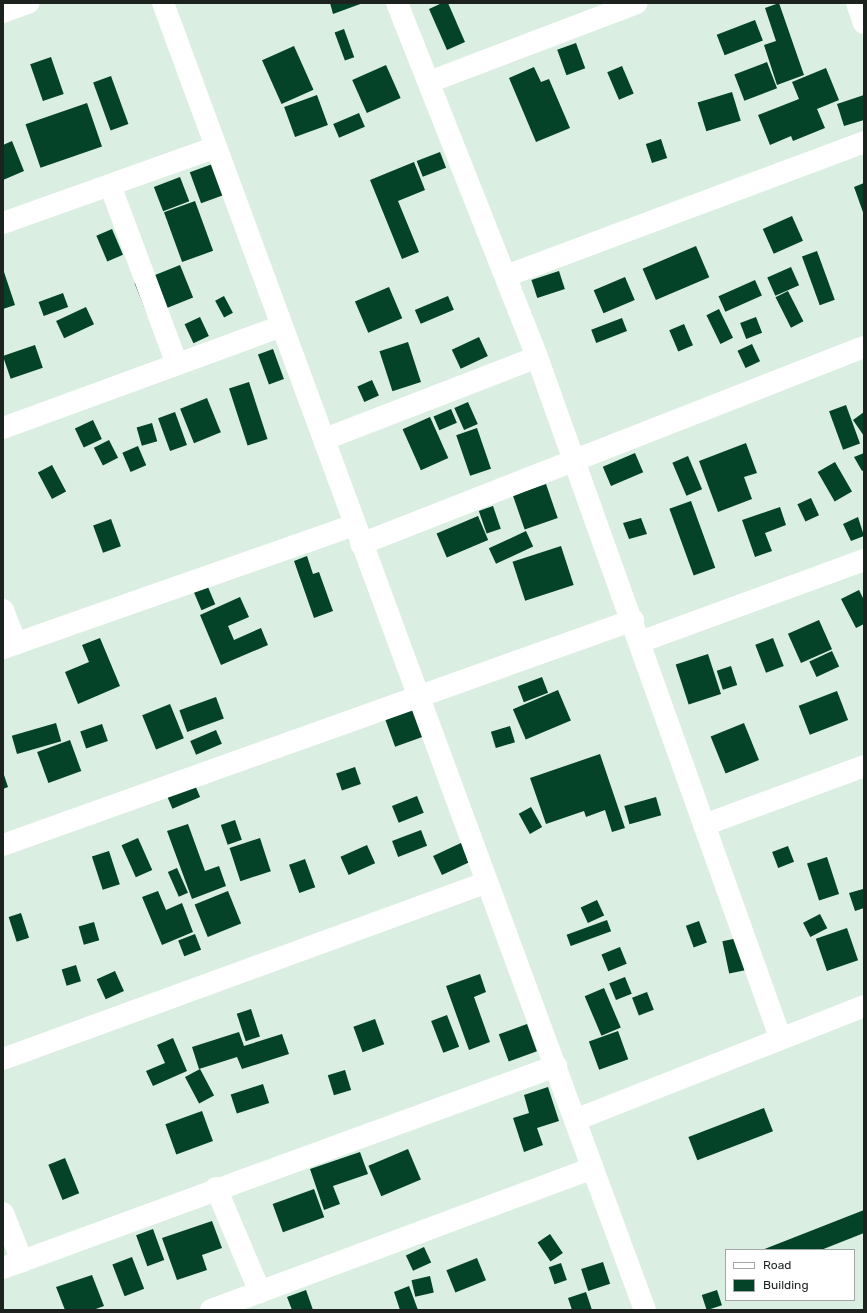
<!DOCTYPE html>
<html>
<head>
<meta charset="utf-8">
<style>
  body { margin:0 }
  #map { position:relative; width:867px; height:1313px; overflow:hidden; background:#daeee1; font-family:Rubik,sans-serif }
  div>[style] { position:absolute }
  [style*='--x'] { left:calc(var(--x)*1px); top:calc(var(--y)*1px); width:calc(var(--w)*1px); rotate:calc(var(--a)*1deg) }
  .building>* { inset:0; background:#044328; transform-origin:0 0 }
  .street>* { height:22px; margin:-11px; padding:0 11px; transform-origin:11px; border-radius:11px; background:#fff }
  span { translate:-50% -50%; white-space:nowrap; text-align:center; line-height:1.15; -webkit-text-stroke:4px #fff; paint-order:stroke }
  .frame { position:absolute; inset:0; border:4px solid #1c231f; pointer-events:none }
  .legend { position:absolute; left:725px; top:1249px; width:130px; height:52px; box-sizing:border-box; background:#fff; border:1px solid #a4a7a5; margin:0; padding:5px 7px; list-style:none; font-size:12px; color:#1c231f }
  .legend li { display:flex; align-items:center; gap:8px; height:20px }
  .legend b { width:20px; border:1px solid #a4a7a5 }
</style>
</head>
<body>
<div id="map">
  <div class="building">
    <i style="clip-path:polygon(330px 3px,363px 3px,333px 14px)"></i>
    <i style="clip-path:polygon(442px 3px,448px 3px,465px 42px,447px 50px,429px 9px)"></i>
    <i style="clip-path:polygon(779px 3px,804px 75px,777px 85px,764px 45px,776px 41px,765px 8px)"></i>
    <i style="left:755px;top:20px;width:22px;height:41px;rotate:69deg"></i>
    <i style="left:344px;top:29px;width:30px;height:10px;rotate:70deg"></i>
    <i style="left:576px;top:43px;width:27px;height:20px;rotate:70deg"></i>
    <i style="left:294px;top:46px;width:48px;height:35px;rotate:66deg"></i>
    <i style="left:51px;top:57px;width:39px;height:22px;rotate:71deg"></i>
    <i style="left:767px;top:62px;width:28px;height:35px;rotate:69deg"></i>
    <i style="left:386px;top:65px;width:36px;height:37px;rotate:66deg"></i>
    <i style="left:622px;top:66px;width:30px;height:16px;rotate:67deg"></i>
    <i style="clip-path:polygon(534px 67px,541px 82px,549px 79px,570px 128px,536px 142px,509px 78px)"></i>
    <i style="clip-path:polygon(826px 68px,839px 100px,817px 109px,825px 128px,793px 141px,791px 136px,770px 145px,758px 115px,799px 99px,792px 82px)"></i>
    <i style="left:111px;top:76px;width:51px;height:19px;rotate:70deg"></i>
    <i style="left:732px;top:92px;width:30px;height:36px;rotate:73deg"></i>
    <i style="left:317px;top:95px;width:32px;height:35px;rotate:70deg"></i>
    <i style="clip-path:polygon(864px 95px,864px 120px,844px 126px,837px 104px)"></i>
    <i style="left:87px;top:103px;width:46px;height:65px;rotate:71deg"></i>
    <i style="left:359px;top:113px;width:15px;height:28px;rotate:67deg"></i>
    <i style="left:661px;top:139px;width:20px;height:16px;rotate:72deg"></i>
    <i style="clip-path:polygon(12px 141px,24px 171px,3px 180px,3px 145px)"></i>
    <i style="left:440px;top:152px;width:17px;height:25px;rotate:69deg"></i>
    <i style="left:218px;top:162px;width:33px;height:30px;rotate:70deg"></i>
    <i style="clip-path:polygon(414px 162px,425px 190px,398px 201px,419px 252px,402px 259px,370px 180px)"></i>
    <i style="left:180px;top:177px;width:26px;height:28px;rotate:69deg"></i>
    <i style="clip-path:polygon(864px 183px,864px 215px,854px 187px)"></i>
    <i style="left:195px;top:201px;width:53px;height:33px;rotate:70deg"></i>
    <i style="left:792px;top:216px;width:27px;height:32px;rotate:66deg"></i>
    <i style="left:112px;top:229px;width:28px;height:17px;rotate:67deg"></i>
    <i style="left:696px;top:246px;width:34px;height:58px;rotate:67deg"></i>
    <i style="left:817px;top:251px;width:52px;height:16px;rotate:70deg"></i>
    <i style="left:180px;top:265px;width:35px;height:49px;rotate:68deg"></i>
    <i style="left:791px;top:267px;width:20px;height:26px;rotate:66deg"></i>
    <i style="clip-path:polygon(3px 269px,15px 305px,3px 309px)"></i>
    <i style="left:559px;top:271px;width:19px;height:29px;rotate:72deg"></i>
    <i style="left:625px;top:277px;width:25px;height:34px;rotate:67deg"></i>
    <i style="left:755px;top:280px;width:17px;height:40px;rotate:66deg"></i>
    <i style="left:389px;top:287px;width:34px;height:37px;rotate:67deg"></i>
    <i style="left:788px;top:291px;width:34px;height:14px;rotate:63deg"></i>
    <i style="left:63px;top:293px;width:15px;height:26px;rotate:70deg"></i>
    <i style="left:224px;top:296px;width:19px;height:10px;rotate:62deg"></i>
    <i style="left:448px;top:296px;width:15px;height:36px;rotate:67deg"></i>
    <i style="left:86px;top:307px;width:19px;height:33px;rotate:65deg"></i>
    <i style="left:719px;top:309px;width:32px;height:14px;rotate:64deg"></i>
    <i style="left:200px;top:317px;width:21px;height:17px;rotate:65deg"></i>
    <i style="left:756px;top:317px;width:17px;height:17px;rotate:69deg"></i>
    <i style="left:622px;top:318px;width:14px;height:33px;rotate:69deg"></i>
    <i style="left:684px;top:324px;width:23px;height:16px;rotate:67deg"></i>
    <i style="left:479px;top:337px;width:21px;height:30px;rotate:65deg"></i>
    <i style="left:408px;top:342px;width:42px;height:30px;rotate:72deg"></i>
    <i style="left:752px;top:344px;width:19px;height:16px;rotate:65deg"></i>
    <i style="left:35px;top:345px;width:24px;height:34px;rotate:71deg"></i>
    <i style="left:273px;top:349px;width:32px;height:16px;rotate:70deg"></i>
    <i style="left:372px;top:380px;width:17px;height:16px;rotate:66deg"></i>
    <i style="left:249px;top:382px;width:60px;height:21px;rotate:72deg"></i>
    <i style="left:207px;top:398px;width:37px;height:29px;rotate:68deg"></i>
    <i style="left:468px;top:402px;width:24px;height:15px;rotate:66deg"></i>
    <i style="left:846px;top:405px;width:41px;height:18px;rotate:70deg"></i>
    <i style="left:451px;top:409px;width:15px;height:19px;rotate:67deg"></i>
    <i style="left:175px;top:412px;width:35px;height:18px;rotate:70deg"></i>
    <i style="clip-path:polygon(864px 412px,864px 436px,853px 420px)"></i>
    <i style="left:430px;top:417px;width:45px;height:30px;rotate:66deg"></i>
    <i style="left:93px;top:420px;width:21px;height:20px;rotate:65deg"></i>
    <i style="left:152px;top:423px;width:19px;height:16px;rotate:74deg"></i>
    <i style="left:477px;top:428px;width:43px;height:22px;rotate:71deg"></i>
    <i style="left:109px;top:440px;width:20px;height:17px;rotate:63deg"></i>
    <i style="clip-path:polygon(746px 443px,757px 473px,744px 477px,752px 499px,718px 512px,699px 461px)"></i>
    <i style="left:138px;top:446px;width:21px;height:17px;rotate:67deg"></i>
    <i style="left:635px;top:453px;width:21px;height:35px;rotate:67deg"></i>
    <i style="clip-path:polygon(864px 453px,864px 470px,862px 471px,854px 457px)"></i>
    <i style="left:688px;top:456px;width:36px;height:17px;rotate:67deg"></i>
    <i style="left:835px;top:462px;width:34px;height:20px;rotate:60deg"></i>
    <i style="left:52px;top:465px;width:30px;height:16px;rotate:62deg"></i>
    <i style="left:546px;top:484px;width:36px;height:35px;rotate:71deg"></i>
    <i style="left:811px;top:498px;width:19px;height:15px;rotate:65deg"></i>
    <i style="left:691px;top:501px;width:71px;height:23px;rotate:70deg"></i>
    <i style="left:493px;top:506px;width:24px;height:15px;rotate:71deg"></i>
    <i style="clip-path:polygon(780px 507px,786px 525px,765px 533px,772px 551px,755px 557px,742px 520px)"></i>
    <i style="left:478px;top:516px;width:26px;height:45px;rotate:67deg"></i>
    <i style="clip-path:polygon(858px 517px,864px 536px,851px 541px,843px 524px)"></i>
    <i style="clip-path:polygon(641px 518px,647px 534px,629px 539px,623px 523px)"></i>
    <i style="left:111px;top:519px;width:29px;height:19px;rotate:70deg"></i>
    <i style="left:526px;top:531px;width:17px;height:41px;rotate:65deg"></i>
    <i style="left:561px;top:546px;width:41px;height:51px;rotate:72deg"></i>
    <i style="clip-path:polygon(307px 556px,313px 574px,319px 572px,333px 611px,314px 618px,294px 561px)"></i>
    <i style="left:202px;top:573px;width:34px;height:15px;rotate:67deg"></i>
    <i style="clip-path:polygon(859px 590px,864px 600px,864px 624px,856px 628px,841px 599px)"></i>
    <i style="clip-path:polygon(240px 597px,249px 617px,228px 626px,234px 640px,261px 628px,268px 645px,221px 665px,200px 615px)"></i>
    <i style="left:819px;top:620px;width:32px;height:34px;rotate:66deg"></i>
    <i style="clip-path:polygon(100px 638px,120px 686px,78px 704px,65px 672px,89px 662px,82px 645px)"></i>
    <i style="left:773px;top:638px;width:30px;height:19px;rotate:69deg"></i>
    <i style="left:832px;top:651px;width:17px;height:25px;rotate:65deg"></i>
    <i style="left:708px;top:654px;width:42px;height:34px;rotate:72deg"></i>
    <i style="left:731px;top:666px;width:20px;height:15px;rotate:72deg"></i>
    <i style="left:542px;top:677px;width:17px;height:26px;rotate:69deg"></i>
    <i style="left:558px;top:690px;width:33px;height:49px;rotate:67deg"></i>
    <i style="left:837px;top:691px;width:31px;height:41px;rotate:69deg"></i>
    <i style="left:216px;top:697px;width:23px;height:39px;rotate:70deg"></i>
    <i style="left:170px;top:704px;width:37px;height:30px;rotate:68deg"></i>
    <i style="left:414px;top:708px;width:30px;height:31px;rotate:70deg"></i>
    <i style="left:56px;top:723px;width:19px;height:46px;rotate:74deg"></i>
    <i style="left:744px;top:723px;width:40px;height:36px;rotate:68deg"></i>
    <i style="left:102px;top:724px;width:18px;height:23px;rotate:71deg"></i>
    <i style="left:510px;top:726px;width:17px;height:20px;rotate:73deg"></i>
    <i style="left:216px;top:730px;width:15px;height:28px;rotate:67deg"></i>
    <i style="left:70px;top:740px;width:33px;height:35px;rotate:70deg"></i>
    <i style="clip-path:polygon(600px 754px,625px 828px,612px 832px,605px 810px,586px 817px,584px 811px,546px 824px,530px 778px)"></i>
    <i style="left:355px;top:767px;width:18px;height:20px;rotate:71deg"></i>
    <i style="clip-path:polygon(3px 772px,8px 787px,3px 789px)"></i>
    <i style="left:195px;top:785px;width:13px;height:30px;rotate:67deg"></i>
    <i style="left:417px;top:796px;width:18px;height:27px;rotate:68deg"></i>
    <i style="left:656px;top:797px;width:19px;height:33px;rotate:74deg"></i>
    <i style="left:531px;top:807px;width:23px;height:14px;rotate:61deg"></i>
    <i style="left:235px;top:820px;width:21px;height:15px;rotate:71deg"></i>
    <i style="clip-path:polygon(188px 824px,205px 871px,219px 866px,226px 886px,192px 899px,167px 831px)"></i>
    <i style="left:421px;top:830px;width:17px;height:31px;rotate:69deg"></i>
    <i style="left:138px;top:838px;width:35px;height:18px;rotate:66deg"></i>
    <i style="left:260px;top:838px;width:35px;height:32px;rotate:72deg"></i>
    <i style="left:463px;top:842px;width:21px;height:33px;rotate:65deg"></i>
    <i style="left:367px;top:845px;width:20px;height:29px;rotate:66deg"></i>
    <i style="left:788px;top:846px;width:17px;height:17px;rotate:69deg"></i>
    <i style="left:109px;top:851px;width:35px;height:18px;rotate:72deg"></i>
    <i style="left:827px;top:857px;width:39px;height:21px;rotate:72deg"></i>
    <i style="left:305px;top:859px;width:30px;height:17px;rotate:70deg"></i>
    <i style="left:177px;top:868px;width:27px;height:10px;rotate:66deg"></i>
    <i style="clip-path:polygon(863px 889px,864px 908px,855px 911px,849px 893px)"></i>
    <i style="clip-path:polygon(158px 891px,166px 910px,182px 903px,193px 932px,162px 945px,142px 897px)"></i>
    <i style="left:228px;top:891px;width:35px;height:36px;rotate:68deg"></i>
    <i style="left:597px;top:900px;width:17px;height:18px;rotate:65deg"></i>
    <i style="left:21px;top:913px;width:26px;height:13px;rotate:72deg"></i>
    <i style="left:820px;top:914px;width:16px;height:19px;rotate:63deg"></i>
    <i style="left:607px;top:920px;width:12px;height:43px;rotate:70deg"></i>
    <i style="left:699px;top:921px;width:23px;height:14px;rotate:70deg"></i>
    <i style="left:94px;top:922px;width:19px;height:16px;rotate:74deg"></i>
    <i style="left:847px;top:928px;width:34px;height:33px;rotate:71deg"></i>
    <i style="left:195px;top:934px;width:17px;height:18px;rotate:69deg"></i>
    <i style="left:738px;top:938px;width:33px;height:16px;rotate:78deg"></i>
    <i style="left:620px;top:947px;width:18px;height:20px;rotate:68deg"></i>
    <i style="left:76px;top:965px;width:17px;height:15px;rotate:73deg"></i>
    <i style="left:115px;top:971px;width:22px;height:20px;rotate:66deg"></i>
    <i style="clip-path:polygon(480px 974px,486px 992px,474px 997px,490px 1042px,469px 1050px,446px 986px)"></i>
    <i style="left:625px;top:977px;width:18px;height:17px;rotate:68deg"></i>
    <i style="left:604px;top:988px;width:43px;height:21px;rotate:67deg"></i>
    <i style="left:647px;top:992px;width:19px;height:16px;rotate:69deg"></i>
    <i style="left:251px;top:1009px;width:29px;height:15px;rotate:72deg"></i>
    <i style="left:447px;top:1015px;width:34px;height:17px;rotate:69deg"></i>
    <i style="left:375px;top:1019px;width:27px;height:23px;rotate:70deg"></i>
    <i style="left:527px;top:1024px;width:29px;height:30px;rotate:70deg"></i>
    <i style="left:618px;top:1031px;width:30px;height:31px;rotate:70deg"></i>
    <i style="clip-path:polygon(239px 1032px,244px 1046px,282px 1034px,289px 1054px,242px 1069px,237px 1057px,199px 1069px,192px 1047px)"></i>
    <i style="clip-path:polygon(173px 1038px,187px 1071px,153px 1086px,146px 1071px,165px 1063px,157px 1045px)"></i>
    <i style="left:200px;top:1069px;width:30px;height:17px;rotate:62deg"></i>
    <i style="left:345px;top:1070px;width:21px;height:18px;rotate:73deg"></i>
    <i style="left:263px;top:1084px;width:20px;height:34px;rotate:72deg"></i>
    <i style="clip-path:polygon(548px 1087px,559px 1121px,537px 1128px,543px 1145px,524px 1152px,513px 1118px,529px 1113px,524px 1095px)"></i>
    <i style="left:764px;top:1108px;width:25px;height:81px;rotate:69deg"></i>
    <i style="left:202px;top:1111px;width:32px;height:39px;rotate:70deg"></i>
    <i style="left:408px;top:1149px;width:33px;height:43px;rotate:67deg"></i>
    <i style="clip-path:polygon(360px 1152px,368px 1174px,333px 1186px,340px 1204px,324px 1210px,310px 1169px)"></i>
    <i style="left:65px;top:1158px;width:38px;height:18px;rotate:68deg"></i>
    <i style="left:314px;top:1189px;width:30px;height:44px;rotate:70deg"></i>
    <i style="clip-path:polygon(864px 1210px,864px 1233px,821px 1250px,762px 1250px)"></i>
    <i style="clip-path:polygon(212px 1221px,222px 1248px,202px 1255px,207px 1270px,177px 1280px,162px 1238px)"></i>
    <i style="left:153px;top:1229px;width:33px;height:18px;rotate:70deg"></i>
    <i style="left:550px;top:1234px;width:23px;height:15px;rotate:56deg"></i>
    <i style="left:424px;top:1247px;width:17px;height:20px;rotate:65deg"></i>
    <i style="left:132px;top:1257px;width:34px;height:21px;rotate:69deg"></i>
    <i style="left:477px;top:1258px;width:24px;height:33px;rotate:68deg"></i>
    <i style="left:603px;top:1262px;width:23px;height:23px;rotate:72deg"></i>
    <i style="left:561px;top:1263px;width:18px;height:13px;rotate:71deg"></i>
    <i style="clip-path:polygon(92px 1275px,104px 1306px,93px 1310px,65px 1310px,56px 1287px)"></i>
    <i style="left:430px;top:1276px;width:17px;height:19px;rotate:77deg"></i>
    <i style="clip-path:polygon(409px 1286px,418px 1310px,400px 1310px,394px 1292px)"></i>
    <i style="clip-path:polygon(306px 1290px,313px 1310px,292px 1310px,287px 1297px)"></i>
    <i style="left:717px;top:1290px;width:16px;height:16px;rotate:72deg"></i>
    <i style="clip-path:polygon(586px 1292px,592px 1310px,572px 1310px,568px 1298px)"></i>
  </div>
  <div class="street">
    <i style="--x:163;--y:3;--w:1393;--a:69.76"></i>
    <i style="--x:397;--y:3;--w:381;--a:68.4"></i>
    <i style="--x:537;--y:357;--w:722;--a:70.34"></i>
    <i style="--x:857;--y:3;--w:21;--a:71"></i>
    <i style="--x:3;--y:12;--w:27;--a:-20"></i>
    <i style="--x:429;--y:82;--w:222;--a:-20.8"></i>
    <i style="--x:110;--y:185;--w:191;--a:69.5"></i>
    <i style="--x:3;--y:223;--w:226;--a:-19.6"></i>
    <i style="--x:506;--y:276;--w:382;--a:-20.5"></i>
    <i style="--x:3;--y:428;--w:296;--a:-20.1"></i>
    <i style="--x:325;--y:439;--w:227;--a:-21.1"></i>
    <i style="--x:361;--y:544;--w:540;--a:-21.39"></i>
    <i style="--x:3;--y:610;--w:36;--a:69"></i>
    <i style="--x:640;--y:642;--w:239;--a:-20.1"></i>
    <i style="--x:3;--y:648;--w:372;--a:-19.3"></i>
    <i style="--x:704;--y:825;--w:171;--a:-20.2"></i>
    <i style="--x:3;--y:845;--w:669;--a:-19.65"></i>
    <i style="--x:3;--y:1059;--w:513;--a:-20.06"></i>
    <i style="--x:575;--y:1120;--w:311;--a:-21.5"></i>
    <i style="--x:216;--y:1188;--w:113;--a:67.1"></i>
    <i style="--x:3;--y:1213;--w:52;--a:68.4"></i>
    <i style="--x:3;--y:1268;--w:589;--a:-20.07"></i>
    <i style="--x:211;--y:1310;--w:407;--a:-20.4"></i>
  </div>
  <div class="frame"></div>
  <ul class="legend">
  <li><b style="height:5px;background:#fff"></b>Road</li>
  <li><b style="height:11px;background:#044328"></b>Building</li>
  </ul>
</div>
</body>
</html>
